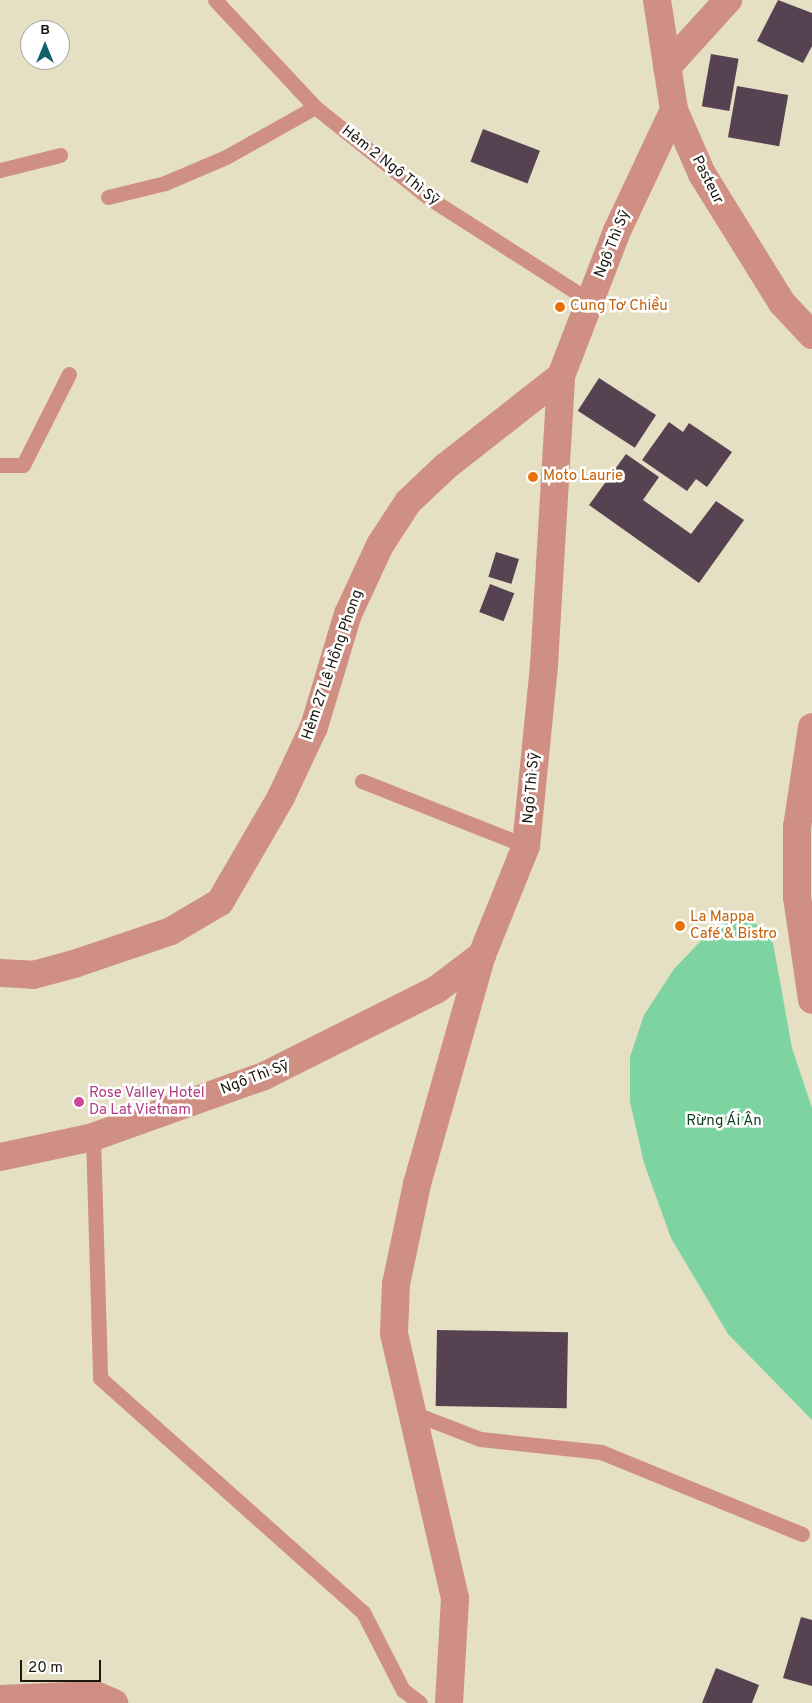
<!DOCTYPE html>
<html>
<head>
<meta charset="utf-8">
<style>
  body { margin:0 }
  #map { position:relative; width:812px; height:1703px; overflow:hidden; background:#e5dfc4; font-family:Overpass,sans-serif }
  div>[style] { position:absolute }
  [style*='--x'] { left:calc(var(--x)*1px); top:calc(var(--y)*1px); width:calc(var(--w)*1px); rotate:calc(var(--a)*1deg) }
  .green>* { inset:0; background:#7dd4a0 }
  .building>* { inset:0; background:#564250; transform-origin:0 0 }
  .service>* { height:15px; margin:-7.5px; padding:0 7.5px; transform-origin:7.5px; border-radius:7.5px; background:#d08f83 }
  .minor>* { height:28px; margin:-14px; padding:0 14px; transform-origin:14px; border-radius:14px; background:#d08f83 }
  .tertiary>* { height:28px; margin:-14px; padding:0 14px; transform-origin:14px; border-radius:14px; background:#d08f83 }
  .dots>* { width:14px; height:14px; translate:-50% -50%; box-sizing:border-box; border:2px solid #fff; border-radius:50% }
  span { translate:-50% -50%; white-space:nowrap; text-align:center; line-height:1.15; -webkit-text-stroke:5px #fff; paint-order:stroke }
  .street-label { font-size:15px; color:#1b180f }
  .food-label { font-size:15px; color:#c56008 }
  .left { translate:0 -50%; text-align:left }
  .hotel-label { font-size:15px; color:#b23c85 }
  .park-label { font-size:15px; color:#143c26 }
  .north { position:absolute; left:20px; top:20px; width:50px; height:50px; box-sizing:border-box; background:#fff; border:1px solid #a4a39f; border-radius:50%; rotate:0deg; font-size:14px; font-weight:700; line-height:20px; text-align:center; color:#1b180f }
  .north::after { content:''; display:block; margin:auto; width:18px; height:22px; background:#13616b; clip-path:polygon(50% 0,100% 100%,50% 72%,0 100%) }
  .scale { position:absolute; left:20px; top:1660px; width:81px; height:22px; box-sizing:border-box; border:2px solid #1b180f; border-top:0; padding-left:6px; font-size:15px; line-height:18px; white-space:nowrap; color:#1b180f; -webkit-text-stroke:4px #fff; paint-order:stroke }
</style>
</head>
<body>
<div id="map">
  <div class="green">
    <i style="clip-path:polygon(752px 919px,773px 943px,792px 1048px,812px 1108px,812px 1420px,728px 1334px,671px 1238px,644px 1163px,630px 1102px,630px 1057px,644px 1015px,674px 969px,716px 925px)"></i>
  </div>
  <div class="building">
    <i style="clip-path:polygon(778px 0,812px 13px,812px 46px,803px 63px,757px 41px)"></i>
    <i style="left:711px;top:54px;width:28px;height:53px;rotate:10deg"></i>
    <i style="left:737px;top:86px;width:52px;height:52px;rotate:10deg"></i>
    <i style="left:483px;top:129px;width:61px;height:35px;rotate:21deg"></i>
    <i style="left:599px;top:378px;width:68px;height:39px;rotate:33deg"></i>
    <i style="clip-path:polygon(669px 422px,683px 432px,689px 423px,732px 452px,707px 487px,696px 479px,687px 491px,642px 460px)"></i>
    <i style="clip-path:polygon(626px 454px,659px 477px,643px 500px,691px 534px,716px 501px,744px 520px,699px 583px,589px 505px)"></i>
    <i style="left:496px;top:552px;width:24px;height:26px;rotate:17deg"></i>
    <i style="left:490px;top:584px;width:26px;height:30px;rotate:21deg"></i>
    <i style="left:437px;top:1330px;width:131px;height:76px;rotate:1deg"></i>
    <i style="clip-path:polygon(801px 1617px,812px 1620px,812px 1686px,783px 1678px)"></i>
    <i style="clip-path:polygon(716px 1668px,759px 1685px,752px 1703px,702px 1703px)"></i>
  </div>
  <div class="service">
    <i style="--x:215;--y:0;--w:146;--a:46.9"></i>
    <i style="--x:315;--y:107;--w:146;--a:38.6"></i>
    <i style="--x:429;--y:198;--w:191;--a:32.6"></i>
    <i style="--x:0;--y:170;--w:62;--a:-14"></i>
    <i style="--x:108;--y:197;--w:59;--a:-13.8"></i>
    <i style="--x:165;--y:183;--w:66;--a:-23.1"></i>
    <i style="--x:226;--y:157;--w:102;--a:-29.3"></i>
    <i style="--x:0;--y:465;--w:23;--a:0"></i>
    <i style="--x:23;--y:465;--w:102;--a:-63.2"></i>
    <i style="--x:362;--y:781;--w:176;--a:21.6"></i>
    <i style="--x:93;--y:1137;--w:241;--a:88.3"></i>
    <i style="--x:100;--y:1378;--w:352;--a:41.7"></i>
    <i style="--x:363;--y:1612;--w:88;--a:62.9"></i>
    <i style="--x:403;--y:1690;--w:21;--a:37"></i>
    <i style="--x:413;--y:1413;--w:72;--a:21.2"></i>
    <i style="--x:480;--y:1439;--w:122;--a:6.1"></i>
    <i style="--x:601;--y:1452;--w:217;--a:22.2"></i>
  </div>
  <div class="minor">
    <i style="--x:667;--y:67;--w:91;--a:-47.7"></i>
    <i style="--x:0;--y:973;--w:33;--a:3"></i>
    <i style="--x:33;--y:975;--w:42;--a:-15"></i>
    <i style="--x:74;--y:964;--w:102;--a:-18.8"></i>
    <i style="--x:171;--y:931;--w:57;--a:-30.6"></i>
    <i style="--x:220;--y:902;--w:121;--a:-59.8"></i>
    <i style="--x:281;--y:797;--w:77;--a:-64.8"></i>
    <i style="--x:314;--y:727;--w:118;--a:-73.3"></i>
    <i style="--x:348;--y:614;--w:76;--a:-65.1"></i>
    <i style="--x:380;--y:545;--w:51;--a:-56.9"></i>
    <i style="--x:408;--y:502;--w:51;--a:-43.4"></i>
    <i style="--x:445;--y:467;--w:147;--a:-38.1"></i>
    <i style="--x:0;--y:1157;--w:95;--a:-12.1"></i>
    <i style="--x:93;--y:1137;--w:182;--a:-19.6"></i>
    <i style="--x:264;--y:1076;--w:192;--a:-26.6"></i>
    <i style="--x:436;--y:990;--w:58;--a:-37.3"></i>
    <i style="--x:482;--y:955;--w:118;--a:-68"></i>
    <i style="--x:526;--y:846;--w:182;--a:-84.3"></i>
    <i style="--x:544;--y:665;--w:289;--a:-86.6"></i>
    <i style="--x:561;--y:376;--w:155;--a:-68.9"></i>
    <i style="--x:617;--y:231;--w:134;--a:-64.8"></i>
    <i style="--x:0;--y:1699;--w:95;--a:-2.4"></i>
    <i style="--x:95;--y:1695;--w:21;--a:23"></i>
    <i style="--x:449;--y:1703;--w:105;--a:-86.7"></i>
    <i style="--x:455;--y:1598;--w:272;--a:-103"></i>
    <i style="--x:394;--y:1333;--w:49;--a:-87.7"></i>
    <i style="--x:396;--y:1284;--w:102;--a:-78.1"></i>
    <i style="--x:417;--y:1184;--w:238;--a:-74.2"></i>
  </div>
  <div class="tertiary">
    <i style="--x:657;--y:0;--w:111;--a:81.2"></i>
    <i style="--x:674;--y:110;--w:70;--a:66.4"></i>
    <i style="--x:702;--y:174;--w:152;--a:58.2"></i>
    <i style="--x:782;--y:303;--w:44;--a:46.8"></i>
    <i style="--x:812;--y:727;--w:101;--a:98.5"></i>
    <i style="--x:797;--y:827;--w:70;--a:90"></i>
    <i style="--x:797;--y:897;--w:104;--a:81.7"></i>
  </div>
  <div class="dots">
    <i style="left:560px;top:307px;background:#e8710a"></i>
    <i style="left:533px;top:477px;background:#e8710a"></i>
    <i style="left:680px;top:926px;background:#e8710a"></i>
    <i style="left:79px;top:1102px;background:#d1479c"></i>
  </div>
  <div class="street-label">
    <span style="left:390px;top:166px;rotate:38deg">Hẻm 2 Ngô Thì Sỹ</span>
    <span style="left:707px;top:180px;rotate:63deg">Pasteur</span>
    <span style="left:613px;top:244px;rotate:-68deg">Ngô Thì Sỹ</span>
    <span style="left:333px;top:665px;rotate:-71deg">Hẻm 27 Lê Hồng Phong</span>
    <span style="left:532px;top:788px;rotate:-85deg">Ngô Thì Sỹ</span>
    <span style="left:255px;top:1078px;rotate:-21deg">Ngô Thì Sỹ</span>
  </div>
  <div class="food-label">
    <span class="left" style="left:570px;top:307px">Cung Tơ Chiều</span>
    <span class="left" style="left:543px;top:477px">Moto Laurie</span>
    <span class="left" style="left:690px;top:926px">La Mappa<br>Café &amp; Bistro</span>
  </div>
  <div class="hotel-label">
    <span class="left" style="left:89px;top:1102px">Rose Valley Hotel<br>Da Lat Vietnam</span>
  </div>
  <div class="park-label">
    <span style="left:724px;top:1122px">Rừng Ái Ân</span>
  </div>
  <div class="north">B</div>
  <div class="scale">20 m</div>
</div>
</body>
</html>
